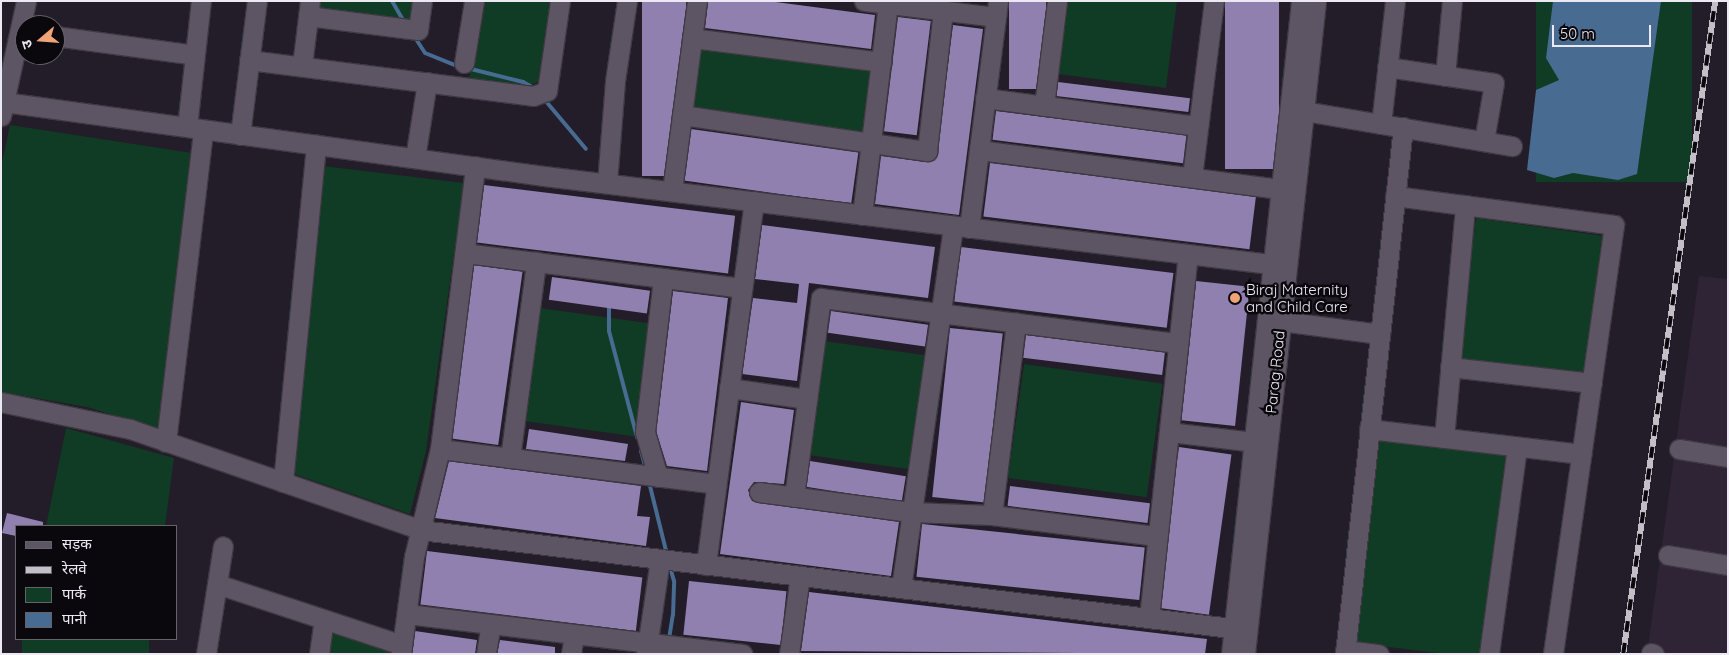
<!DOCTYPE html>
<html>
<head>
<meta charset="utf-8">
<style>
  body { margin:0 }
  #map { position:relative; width:1729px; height:655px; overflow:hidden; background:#231c29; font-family:Quicksand,"Noto Sans Devanagari",sans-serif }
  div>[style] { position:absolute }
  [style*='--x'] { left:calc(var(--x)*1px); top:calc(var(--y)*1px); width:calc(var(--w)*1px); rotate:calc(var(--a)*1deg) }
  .built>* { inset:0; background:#2e2436 }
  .green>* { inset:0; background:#103b24; transform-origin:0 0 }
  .water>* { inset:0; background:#476b91 }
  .stream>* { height:4px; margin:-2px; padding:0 2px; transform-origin:2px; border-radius:2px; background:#476b91 }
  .building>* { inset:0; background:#9080b0; transform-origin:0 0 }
  .roads { filter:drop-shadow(1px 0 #3e3942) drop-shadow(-1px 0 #3e3942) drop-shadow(0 1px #3e3942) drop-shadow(0 -1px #3e3942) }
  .minor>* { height:19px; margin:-9.5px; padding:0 9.5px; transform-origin:9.5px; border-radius:9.5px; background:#5d5564 }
  .rail>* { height:5.5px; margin-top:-2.75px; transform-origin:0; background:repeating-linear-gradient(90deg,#0b080d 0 11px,#c3bec8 0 22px); box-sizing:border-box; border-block:1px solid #c3bec8 }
  .dots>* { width:14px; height:14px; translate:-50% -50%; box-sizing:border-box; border:2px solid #0b080d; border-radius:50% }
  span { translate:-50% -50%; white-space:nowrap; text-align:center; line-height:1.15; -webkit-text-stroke:5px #0b080d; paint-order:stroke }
  .poi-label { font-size:15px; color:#ede9f2 }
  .left { translate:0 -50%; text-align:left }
  .street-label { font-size:15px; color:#ede9f2 }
  .frame { position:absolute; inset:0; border:2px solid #ede9f2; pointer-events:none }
  .legend { position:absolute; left:15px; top:525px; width:162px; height:115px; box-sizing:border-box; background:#0b080d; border:1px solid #656269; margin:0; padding:6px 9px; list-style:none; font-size:15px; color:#ede9f2 }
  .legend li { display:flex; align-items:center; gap:10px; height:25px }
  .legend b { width:25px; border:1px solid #656269 }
  .north { position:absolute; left:15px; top:15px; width:50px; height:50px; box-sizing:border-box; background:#0b080d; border:1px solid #656269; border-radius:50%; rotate:252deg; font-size:14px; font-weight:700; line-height:20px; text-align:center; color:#ede9f2 }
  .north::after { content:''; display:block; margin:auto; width:18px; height:22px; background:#efa376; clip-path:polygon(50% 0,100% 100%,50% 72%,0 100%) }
  .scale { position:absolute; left:1552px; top:25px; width:99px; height:22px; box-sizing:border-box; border:2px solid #ede9f2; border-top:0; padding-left:6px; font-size:15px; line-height:18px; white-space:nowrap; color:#ede9f2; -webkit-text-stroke:4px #0b080d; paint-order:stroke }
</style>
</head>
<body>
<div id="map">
  <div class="built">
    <i style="clip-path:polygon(1699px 276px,1728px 279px,1728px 654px,1647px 654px)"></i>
  </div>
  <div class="green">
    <i style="clip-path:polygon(318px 1px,414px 1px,412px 21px,317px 10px)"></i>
    <i style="clip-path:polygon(479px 1px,554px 1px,543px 81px,518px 88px,469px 82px)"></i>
    <i style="clip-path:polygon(1067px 1px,1177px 1px,1166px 88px,1058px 74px)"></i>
    <i style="left:1536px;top:1px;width:156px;height:181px"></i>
    <i style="left:699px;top:45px;width:175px;height:67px;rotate:7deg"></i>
    <i style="clip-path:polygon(10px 125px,192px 153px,161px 430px,87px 407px,1px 392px,1px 167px)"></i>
    <i style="clip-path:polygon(323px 166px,464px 183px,426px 451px,410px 514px,294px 474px)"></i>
    <i style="left:1476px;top:218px;width:129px;height:142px;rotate:8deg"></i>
    <i style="left:540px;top:308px;width:112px;height:114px;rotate:8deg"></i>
    <i style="left:824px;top:341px;width:103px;height:115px;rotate:8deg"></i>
    <i style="left:1024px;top:364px;width:140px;height:115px;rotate:8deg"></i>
    <i style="clip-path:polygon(66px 428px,174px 458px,165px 526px,46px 526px)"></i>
    <i style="clip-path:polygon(1379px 440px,1507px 456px,1484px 654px,1446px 654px,1355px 643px)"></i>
    <i style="clip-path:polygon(329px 631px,392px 653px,392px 654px,325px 654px)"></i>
    <i style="left:22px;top:639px;width:127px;height:15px"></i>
  </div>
  <div class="water">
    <i style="clip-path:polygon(1553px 1px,1661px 1px,1637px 174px,1618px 180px,1573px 173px,1554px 178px,1527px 170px,1536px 90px,1559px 80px,1546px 58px)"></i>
  </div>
  <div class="stream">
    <i style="--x:392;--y:1;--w:24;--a:60"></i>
    <i style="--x:414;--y:36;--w:20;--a:57"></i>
    <i style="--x:425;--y:53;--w:35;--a:22"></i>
    <i style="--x:467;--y:68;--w:58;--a:14"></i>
    <i style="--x:523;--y:82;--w:13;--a:29"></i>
    <i style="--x:544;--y:99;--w:65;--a:50"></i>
    <i style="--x:609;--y:305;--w:26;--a:90"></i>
    <i style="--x:609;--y:331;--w:110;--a:75.2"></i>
    <i style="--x:641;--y:451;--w:20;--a:75"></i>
    <i style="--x:649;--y:482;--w:75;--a:76.1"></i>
    <i style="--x:669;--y:639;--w:24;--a:-81"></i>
    <i style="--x:673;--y:615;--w:34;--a:-88"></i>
    <i style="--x:674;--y:581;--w:15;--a:-106"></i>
  </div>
  <div class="building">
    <i style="left:642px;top:1px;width:44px;height:175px"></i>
    <i style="clip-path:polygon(708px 1px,768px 1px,875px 15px,871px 49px,705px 28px)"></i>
    <i style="left:1009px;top:1px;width:37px;height:88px"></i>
    <i style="left:1225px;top:1px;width:54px;height:168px"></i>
    <i style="left:898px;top:17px;width:33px;height:115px;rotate:7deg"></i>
    <i style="clip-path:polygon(953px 25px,983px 29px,959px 215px,875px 204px,881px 156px,925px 162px,936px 157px)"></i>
    <i style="left:1058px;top:82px;width:133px;height:14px;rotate:7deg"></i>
    <i style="left:996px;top:111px;width:192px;height:29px;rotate:7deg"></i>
    <i style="left:691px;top:129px;width:169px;height:52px;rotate:8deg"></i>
    <i style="left:990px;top:163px;width:268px;height:54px;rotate:7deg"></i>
    <i style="left:484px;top:185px;width:253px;height:58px;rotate:7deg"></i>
    <i style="clip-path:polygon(762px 225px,935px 247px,928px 298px,809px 283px,797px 381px,742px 374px,753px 298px,797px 303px,799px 284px,755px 279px)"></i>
    <i style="left:961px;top:247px;width:214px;height:55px;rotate:7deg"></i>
    <i style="left:474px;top:265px;width:49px;height:175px;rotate:8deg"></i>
    <i style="left:552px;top:277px;width:99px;height:23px;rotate:8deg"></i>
    <i style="left:1196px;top:281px;width:54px;height:140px;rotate:6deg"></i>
    <i style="clip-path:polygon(673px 291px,728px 298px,707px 471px,667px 466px,656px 431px)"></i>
    <i style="left:831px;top:311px;width:98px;height:22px;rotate:8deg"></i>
    <i style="left:950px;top:328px;width:53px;height:170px;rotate:6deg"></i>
    <i style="left:1026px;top:335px;width:140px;height:23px;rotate:7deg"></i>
    <i style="clip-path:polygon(741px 402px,794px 410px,784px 484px,754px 482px,748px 490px,752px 501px,899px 522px,891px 576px,720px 554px)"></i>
    <i style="clip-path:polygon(529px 429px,628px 444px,625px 461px,526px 449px)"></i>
    <i style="left:1179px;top:447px;width:53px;height:162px;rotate:8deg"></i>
    <i style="clip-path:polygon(449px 461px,641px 486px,637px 516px,650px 517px,646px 546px,435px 518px)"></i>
    <i style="left:810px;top:461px;width:97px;height:26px;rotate:9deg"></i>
    <i style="left:1010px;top:486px;width:141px;height:20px;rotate:7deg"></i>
    <i style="clip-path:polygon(7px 513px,43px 522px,43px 526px,16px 526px,16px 536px,2px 533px)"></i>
    <i style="left:922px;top:524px;width:224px;height:53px;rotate:6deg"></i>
    <i style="left:427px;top:551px;width:217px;height:54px;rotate:7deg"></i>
    <i style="left:689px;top:581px;width:98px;height:54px;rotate:6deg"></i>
    <i style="clip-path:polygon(809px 592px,1207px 639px,1205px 654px,801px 651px)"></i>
    <i style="clip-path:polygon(415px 631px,477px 640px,475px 654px,412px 654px)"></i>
    <i style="clip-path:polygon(500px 640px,555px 647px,555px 654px,497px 654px)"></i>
  </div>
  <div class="roads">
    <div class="minor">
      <i style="--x:864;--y:1;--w:133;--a:6.9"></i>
      <i style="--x:308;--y:16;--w:111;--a:7.3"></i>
      <i style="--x:418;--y:30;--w:29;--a:-82"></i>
      <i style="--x:55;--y:36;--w:141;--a:7.7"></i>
      <i style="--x:692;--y:38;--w:191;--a:7.2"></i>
      <i style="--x:249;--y:60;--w:286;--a:7.2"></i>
      <i style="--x:533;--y:96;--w:15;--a:-20"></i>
      <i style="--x:547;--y:91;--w:91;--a:-81.8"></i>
      <i style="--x:464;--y:63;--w:63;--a:-80.8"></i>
      <i style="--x:302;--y:66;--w:65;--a:-83"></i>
      <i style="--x:1387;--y:67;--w:108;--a:8.5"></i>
      <i style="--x:1494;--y:83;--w:59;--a:99.8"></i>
      <i style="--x:1445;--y:76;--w:75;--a:-84.7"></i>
      <i style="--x:985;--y:98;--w:215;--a:7.5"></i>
      <i style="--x:4;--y:102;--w:545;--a:7.8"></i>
      <i style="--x:544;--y:176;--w:748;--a:6.91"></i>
      <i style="--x:1044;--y:106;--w:106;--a:-82.9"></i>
      <i style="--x:1304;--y:111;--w:211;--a:9.6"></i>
      <i style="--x:682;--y:115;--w:248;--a:8.4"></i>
      <i style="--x:927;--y:151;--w:141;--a:-83.5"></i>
      <i style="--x:1;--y:116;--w:118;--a:-77.7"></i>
      <i style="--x:1381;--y:124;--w:124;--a:-83.5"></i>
      <i style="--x:187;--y:127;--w:127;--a:-83.7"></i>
      <i style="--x:240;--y:135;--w:135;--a:-82.8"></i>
      <i style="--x:979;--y:150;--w:305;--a:7.4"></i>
      <i style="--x:415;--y:158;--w:77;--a:-81"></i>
      <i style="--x:1192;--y:177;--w:177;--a:-82.9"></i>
      <i style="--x:607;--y:183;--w:102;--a:-85.5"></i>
      <i style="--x:615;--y:81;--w:81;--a:-81.5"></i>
      <i style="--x:672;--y:191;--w:192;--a:-82.5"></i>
      <i style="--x:1395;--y:196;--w:221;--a:7.5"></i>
      <i style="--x:1614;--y:225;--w:433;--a:98.1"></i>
      <i style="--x:862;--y:215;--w:213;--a:-83"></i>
      <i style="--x:969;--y:228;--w:229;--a:-82.7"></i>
      <i style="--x:465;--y:253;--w:279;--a:7.2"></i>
      <i style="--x:1281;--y:321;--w:100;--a:7.5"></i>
      <i style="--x:1450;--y:367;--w:143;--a:6.4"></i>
      <i style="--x:729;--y:388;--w:79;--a:8"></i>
      <i style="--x:1;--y:402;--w:132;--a:11.8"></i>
      <i style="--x:130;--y:429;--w:308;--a:19.1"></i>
      <i style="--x:421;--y:530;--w:832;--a:6.9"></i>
      <i style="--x:1369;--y:429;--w:214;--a:6.7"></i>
      <i style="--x:1169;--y:432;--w:86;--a:6.7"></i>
      <i style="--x:1444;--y:438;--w:234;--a:-84.8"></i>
      <i style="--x:166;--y:442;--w:314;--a:-83.2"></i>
      <i style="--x:440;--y:449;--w:278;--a:7.2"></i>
      <i style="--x:1679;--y:449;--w:50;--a:9.3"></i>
      <i style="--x:510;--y:458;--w:198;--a:-82.4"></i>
      <i style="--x:658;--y:477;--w:47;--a:-106.1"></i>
      <i style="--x:645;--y:432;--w:155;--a:-83.3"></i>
      <i style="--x:283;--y:482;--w:339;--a:-84.4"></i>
      <i style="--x:759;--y:492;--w:153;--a:7.5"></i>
      <i style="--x:911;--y:512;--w:81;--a:2.1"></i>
      <i style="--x:992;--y:515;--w:166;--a:7.3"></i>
      <i style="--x:794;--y:497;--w:201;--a:-82.3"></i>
      <i style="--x:821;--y:298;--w:360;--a:7.2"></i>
      <i style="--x:992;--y:515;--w:194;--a:-82.9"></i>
      <i style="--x:1668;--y:555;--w:61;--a:9.5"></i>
      <i style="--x:706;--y:565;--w:367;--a:-82.5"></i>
      <i style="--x:217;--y:584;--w:195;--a:18.2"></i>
      <i style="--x:901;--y:588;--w:366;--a:-81.8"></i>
      <i style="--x:407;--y:614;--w:338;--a:6.8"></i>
      <i style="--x:1149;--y:618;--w:366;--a:-83.9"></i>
      <i style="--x:1345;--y:650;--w:34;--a:7"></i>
      <i style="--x:1651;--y:653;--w:3;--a:18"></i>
      <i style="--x:206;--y:654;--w:109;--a:-81.1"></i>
      <i style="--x:319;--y:654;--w:35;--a:-82"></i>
      <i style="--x:401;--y:654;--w:98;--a:-82.4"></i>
      <i style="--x:414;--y:557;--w:111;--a:-76.5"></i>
      <i style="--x:440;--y:449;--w:285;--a:-82.9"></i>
      <i style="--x:486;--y:654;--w:30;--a:-81"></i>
      <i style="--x:571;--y:654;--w:20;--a:-81"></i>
      <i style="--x:646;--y:654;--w:96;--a:-81.6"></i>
      <i style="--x:789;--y:654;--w:79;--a:-82"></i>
      <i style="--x:1231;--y:654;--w:657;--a:-83.88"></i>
      <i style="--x:1245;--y:654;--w:657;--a:-83.79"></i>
      <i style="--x:1345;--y:654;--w:530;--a:-83.72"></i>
      <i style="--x:1489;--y:654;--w:209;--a:-82.3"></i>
    </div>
  </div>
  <div class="rail">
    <i style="--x:1623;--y:654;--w:659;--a:-81.98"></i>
  </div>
  <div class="dots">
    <i style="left:1235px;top:298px;background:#efa376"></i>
  </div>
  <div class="poi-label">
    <span class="left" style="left:1246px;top:298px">Biraj Maternity<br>and Child Care</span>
  </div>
  <div class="street-label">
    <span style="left:1275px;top:372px;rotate:-84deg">Parag Road</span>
  </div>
  <div class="frame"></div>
  <ul class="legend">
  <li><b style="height:6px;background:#5d5564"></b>सड़क</li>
  <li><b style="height:6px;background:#c3bec8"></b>रेलवे</li>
  <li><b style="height:14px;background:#103b24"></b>पार्क</li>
  <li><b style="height:14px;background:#476b91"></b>पानी</li>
  </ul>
  <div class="north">उ</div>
  <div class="scale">50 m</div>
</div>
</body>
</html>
